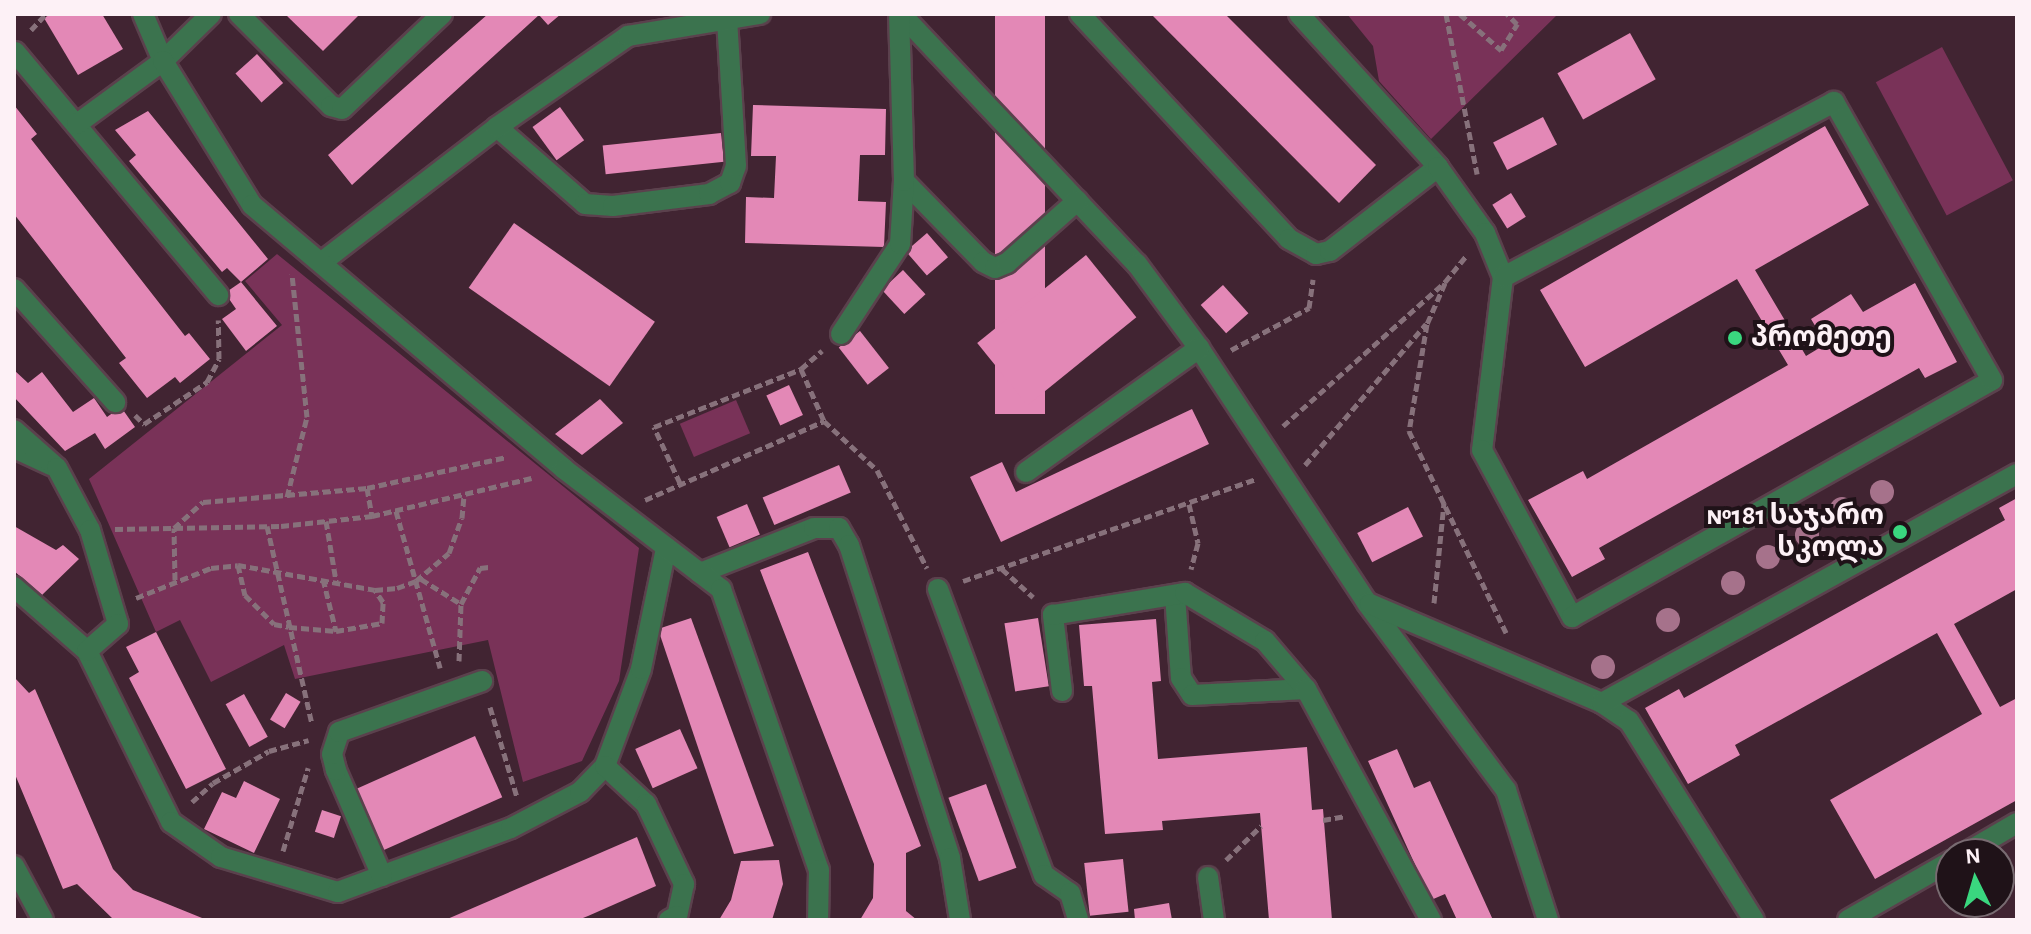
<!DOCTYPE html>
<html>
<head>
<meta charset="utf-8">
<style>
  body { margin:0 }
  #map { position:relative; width:2031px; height:934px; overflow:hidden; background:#412432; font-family:"Alegreya Sans","Noto Sans Georgian",sans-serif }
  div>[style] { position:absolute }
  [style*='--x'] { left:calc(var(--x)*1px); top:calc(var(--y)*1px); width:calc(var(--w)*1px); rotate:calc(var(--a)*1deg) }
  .green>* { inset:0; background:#793258; transform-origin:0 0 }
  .building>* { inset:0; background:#e388b6; transform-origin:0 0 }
  .path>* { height:5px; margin-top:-2.5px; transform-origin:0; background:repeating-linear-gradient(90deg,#87717b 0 8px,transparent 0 12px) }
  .roads { filter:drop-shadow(2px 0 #5b414d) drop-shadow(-2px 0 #5b414d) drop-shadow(0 2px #5b414d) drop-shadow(0 -2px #5b414d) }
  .lane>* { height:20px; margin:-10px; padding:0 10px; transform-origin:10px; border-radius:10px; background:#3b734e }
  .street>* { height:20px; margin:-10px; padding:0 10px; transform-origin:10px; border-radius:10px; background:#3b734e }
  .trees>* { width:24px; height:24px; margin:-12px; border-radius:50%; background:#a6728b }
  .dots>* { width:22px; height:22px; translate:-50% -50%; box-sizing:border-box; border:4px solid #1f1218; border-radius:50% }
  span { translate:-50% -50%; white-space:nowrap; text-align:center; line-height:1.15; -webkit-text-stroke:8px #1f1218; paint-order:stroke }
  .poi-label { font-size:28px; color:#fdf1f6; font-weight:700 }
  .left { translate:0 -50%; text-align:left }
  .right { translate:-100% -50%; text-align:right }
  .frame { position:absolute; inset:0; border:16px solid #fdf1f6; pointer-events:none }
  .north { position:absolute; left:1935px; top:838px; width:80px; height:80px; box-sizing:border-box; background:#1f1218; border:2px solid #786b71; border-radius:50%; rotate:355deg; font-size:22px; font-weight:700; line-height:32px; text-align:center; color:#fdf1f6 }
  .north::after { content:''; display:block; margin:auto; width:28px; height:36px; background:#3ad77f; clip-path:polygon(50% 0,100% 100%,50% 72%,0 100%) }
</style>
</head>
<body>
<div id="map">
  <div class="green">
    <i style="clip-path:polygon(1347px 14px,1558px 14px,1431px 139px,1379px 81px,1373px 46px)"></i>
    <i style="left:1942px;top:47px;width:151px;height:75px;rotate:62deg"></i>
    <i style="clip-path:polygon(277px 254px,639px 548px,619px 681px,582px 761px,523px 782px,488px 640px,295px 679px,284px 645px,211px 682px,180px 620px,156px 632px,89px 479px,282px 325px,245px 281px)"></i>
    <i style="left:736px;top:400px;width:36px;height:61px;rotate:67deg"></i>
  </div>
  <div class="building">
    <i style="clip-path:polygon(51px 14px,102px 14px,123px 49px,78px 75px,44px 18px)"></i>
    <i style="clip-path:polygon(285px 14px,360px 14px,323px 51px)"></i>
    <i style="clip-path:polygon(488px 14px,561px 14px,548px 25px,539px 15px,352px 185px,328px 155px)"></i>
    <i style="left:995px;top:14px;width:50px;height:400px"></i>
    <i style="clip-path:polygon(1151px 14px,1225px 14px,1376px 165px,1339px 203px)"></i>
    <i style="left:1630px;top:33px;width:53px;height:83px;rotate:61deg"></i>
    <i style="left:257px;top:54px;width:39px;height:29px;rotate:48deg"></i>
    <i style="clip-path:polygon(14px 105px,37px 134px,31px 139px,185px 336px,189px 333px,210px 359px,180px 383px,175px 377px,147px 398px,119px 363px,126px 358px,14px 214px)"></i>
    <i style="clip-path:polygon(753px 105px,886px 109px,885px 155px,860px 155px,858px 201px,886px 202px,884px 247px,745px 243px,746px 197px,774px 198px,776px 156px,751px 156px)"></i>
    <i style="left:560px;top:107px;width:41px;height:34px;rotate:54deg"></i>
    <i style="clip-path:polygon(148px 111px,268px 259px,241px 282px,227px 268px,222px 272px,129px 161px,136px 155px,115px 130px)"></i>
    <i style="left:1543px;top:117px;width:31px;height:56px;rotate:63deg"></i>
    <i style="clip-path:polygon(1825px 126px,1869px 205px,1755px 270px,1806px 356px,1826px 344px,1811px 319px,1851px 294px,1863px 312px,1915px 283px,1957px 362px,1925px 378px,1919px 368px,1599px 548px,1605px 559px,1572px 577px,1528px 500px,1583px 471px,1587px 479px,1788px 365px,1737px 279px,1585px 367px,1540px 290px)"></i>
    <i style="left:721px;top:133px;width:29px;height:119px;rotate:84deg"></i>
    <i style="left:1511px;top:193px;width:28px;height:22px;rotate:58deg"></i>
    <i style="left:514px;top:223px;width:172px;height:79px;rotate:35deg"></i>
    <i style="left:927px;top:233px;width:32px;height:28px;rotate:49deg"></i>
    <i style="left:1086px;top:255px;width:80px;height:140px;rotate:51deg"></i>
    <i style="left:903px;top:270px;width:33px;height:29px;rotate:47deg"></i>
    <i style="clip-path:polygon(241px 282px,277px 326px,246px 351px,222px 319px,236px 309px,225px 293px)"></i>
    <i style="left:1223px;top:285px;width:38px;height:30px;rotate:48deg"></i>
    <i style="left:860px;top:331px;width:47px;height:27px;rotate:52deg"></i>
    <i style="clip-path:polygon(14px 370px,28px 383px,42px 372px,73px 412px,94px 398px,107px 417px,121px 407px,135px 427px,105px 449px,95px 433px,65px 451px,14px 397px)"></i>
    <i style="left:789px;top:385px;width:33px;height:25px;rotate:65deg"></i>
    <i style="clip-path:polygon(600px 399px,623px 423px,582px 455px,555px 434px)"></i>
    <i style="clip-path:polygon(1192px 409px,1209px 444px,1001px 542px,970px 477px,1002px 462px,1016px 492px)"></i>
    <i style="left:839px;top:465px;width:30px;height:83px;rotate:67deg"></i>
    <i style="clip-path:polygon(2017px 498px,2017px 589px,1954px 624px,2000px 707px,2017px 698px,2017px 800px,1875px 879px,1830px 800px,1982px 714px,1937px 633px,1735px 745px,1740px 755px,1688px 784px,1645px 708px,1679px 689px,1684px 698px,2005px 520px,1999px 508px)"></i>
    <i style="left:747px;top:504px;width:33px;height:33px;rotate:67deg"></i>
    <i style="left:1408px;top:507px;width:33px;height:57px;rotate:63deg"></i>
    <i style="clip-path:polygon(14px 526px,56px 550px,63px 545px,79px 559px,42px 595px,14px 571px)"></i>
    <i style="clip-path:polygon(808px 552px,921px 846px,906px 853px,906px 911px,917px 920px,860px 920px,873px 898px,874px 864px,760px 570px)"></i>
    <i style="clip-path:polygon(691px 618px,774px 846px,734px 854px,658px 629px)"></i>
    <i style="left:1038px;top:618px;width:69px;height:34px;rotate:81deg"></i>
    <i style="clip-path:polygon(1156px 619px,1161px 681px,1152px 682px,1158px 759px,1307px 747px,1312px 810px,1323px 809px,1332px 920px,1269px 920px,1260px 813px,1162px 821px,1163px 830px,1105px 834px,1092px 686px,1084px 686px,1079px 625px)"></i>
    <i style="clip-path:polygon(156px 632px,226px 769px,186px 789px,129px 678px,139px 672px,126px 647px)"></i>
    <i style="clip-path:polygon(14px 677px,29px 693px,35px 689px,113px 869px,133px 890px,207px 920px,114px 920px,77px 884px,63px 889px,14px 772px)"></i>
    <i style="left:286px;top:693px;width:17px;height:31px;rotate:31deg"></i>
    <i style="left:244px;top:694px;width:49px;height:21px;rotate:61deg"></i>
    <i style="left:680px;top:729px;width:43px;height:49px;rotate:66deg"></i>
    <i style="left:475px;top:736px;width:67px;height:132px;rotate:66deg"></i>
    <i style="clip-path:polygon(1397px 749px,1414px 788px,1430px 781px,1493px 920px,1457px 920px,1445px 894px,1431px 900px,1368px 761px)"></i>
    <i style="clip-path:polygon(244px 781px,280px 799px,254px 853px,204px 829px,222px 792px,236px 798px)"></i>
    <i style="left:986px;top:784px;width:89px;height:40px;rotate:70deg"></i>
    <i style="left:322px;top:810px;width:20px;height:23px;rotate:18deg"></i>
    <i style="clip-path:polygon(637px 837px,656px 886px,588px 916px,578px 920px,445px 920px)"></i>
    <i style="left:1123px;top:859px;width:53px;height:39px;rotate:84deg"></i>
    <i style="clip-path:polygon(779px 860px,783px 884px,772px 920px,719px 920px,731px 900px,741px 861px)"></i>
    <i style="clip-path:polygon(1169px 903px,1172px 920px,1135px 920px,1134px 909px)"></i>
  </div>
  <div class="path">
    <i style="--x:1446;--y:14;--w:163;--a:79"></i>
    <i style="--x:1460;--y:14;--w:55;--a:41.3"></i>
    <i style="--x:1501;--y:50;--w:31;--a:-58"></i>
    <i style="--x:1517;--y:24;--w:14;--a:-135"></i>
    <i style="--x:31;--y:30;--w:22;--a:-47"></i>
    <i style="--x:1445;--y:283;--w:45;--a:113.7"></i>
    <i style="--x:1427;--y:324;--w:109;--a:99.5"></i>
    <i style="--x:1409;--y:431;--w:224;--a:64.3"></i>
    <i style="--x:1231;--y:350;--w:89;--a:-28.3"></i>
    <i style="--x:1309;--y:308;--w:29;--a:-82"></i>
    <i style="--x:801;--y:369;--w:28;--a:-41"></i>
    <i style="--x:135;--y:415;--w:13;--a:45"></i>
    <i style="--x:144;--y:424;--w:76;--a:-33.7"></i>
    <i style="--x:207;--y:382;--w:26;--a:-62"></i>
    <i style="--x:219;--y:359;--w:39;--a:-91"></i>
    <i style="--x:1283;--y:426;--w:217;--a:-41.6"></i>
    <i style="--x:1445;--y:282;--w:33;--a:-51"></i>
    <i style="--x:1305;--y:465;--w:186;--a:-49.4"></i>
    <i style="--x:680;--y:483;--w:62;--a:-114.9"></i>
    <i style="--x:654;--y:427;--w:158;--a:-21.5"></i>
    <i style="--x:801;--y:369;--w:57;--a:66.1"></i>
    <i style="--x:367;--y:488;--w:28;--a:80"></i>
    <i style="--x:287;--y:497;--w:82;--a:-76"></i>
    <i style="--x:307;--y:417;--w:144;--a:-96"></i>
    <i style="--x:645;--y:500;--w:196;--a:-23.8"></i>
    <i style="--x:824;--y:421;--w:72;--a:42.8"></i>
    <i style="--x:877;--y:470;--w:110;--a:63"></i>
    <i style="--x:1189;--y:504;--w:40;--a:77"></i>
    <i style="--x:1198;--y:543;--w:27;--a:105"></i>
    <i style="--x:396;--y:511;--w:163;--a:74.3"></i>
    <i style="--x:326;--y:521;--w:61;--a:80.5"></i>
    <i style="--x:267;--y:526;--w:203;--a:77.2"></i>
    <i style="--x:115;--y:529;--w:166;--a:-1"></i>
    <i style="--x:281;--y:526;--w:92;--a:-6.3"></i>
    <i style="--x:372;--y:516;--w:164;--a:-13.4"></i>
    <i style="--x:238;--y:565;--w:31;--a:77"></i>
    <i style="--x:245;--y:595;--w:41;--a:45"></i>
    <i style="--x:274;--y:624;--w:15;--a:11"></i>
    <i style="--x:289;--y:627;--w:47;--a:4.9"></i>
    <i style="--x:336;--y:631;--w:47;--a:-9.9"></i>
    <i style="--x:382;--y:623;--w:21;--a:-87"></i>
    <i style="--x:383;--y:602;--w:14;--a:-124"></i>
    <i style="--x:1002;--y:569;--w:42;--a:42.1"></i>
    <i style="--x:323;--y:579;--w:54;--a:76"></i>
    <i style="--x:421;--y:579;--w:47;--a:32"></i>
    <i style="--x:175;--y:580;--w:52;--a:-91.1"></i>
    <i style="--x:174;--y:528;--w:39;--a:-42"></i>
    <i style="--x:203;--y:502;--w:165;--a:-4.9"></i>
    <i style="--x:367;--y:488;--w:143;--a:-12.5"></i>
    <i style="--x:963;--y:581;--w:310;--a:-19.2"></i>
    <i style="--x:136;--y:598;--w:81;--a:-21.8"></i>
    <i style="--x:211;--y:568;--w:27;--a:-6"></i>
    <i style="--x:238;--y:565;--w:139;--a:10.3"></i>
    <i style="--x:375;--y:590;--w:22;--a:-5"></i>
    <i style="--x:397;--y:588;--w:20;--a:-20"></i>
    <i style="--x:416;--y:581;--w:43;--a:-40.3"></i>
    <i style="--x:449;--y:553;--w:37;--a:-70"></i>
    <i style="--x:462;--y:518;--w:21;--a:-85"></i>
    <i style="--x:1434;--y:603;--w:101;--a:-84.3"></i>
    <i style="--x:459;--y:661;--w:57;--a:-88"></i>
    <i style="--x:461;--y:604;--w:41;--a:-62.2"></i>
    <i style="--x:480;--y:568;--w:9;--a:-6"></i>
    <i style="--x:490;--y:707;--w:94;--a:73.3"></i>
    <i style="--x:192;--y:802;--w:28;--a:-42"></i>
    <i style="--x:213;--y:783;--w:64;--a:-29.7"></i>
    <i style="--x:269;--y:751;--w:41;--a:-15.4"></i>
    <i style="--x:1323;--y:820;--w:23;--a:-10"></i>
    <i style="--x:283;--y:851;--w:87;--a:-73.2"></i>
    <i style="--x:1226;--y:860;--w:49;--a:-44.2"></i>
  </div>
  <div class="roads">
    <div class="lane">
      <i style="--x:239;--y:14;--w:130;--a:45"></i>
      <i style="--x:331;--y:106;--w:11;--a:15"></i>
      <i style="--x:342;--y:109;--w:138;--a:-43.5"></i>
      <i style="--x:901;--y:14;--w:344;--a:46.7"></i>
      <i style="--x:1137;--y:264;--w:104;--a:53.6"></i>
      <i style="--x:1199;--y:348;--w:305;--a:56.6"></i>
      <i style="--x:1367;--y:603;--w:233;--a:53.4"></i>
      <i style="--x:1506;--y:790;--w:137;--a:72.1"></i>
      <i style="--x:1080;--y:14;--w:307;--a:47.1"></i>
      <i style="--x:1289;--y:239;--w:31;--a:29"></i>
      <i style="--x:1316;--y:254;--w:14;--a:-12"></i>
      <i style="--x:1330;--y:251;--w:137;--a:-37.9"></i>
      <i style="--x:1299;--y:14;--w:207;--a:47.7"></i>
      <i style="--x:1438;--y:167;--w:81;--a:54.5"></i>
      <i style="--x:1485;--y:233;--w:48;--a:67.8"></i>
      <i style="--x:1503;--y:277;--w:174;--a:96.9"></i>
      <i style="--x:1482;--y:450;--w:190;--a:61.7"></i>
      <i style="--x:1572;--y:617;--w:482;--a:-29.4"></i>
      <i style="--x:1992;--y:380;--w:320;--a:-119.6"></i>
      <i style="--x:1834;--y:102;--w:374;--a:152.1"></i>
      <i style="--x:15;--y:52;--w:317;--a:50.1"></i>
      <i style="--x:77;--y:124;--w:107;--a:-36.2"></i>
      <i style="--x:163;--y:61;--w:67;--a:-44.4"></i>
      <i style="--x:497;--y:127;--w:117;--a:41.2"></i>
      <i style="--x:585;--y:204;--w:28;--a:4"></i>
      <i style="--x:613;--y:206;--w:97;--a:-7.1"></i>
      <i style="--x:709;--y:194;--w:24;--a:-28"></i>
      <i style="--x:730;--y:183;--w:18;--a:-71"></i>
      <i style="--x:736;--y:166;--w:146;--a:-93.5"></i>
      <i style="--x:904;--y:181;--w:113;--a:45.7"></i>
      <i style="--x:983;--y:262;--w:13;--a:27"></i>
      <i style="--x:995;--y:268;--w:13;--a:-23"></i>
      <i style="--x:1007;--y:263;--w:94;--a:-41.5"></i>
      <i style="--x:322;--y:262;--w:221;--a:-37.6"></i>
      <i style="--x:497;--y:127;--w:160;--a:-34.8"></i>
      <i style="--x:628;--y:36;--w:134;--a:-9.5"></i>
      <i style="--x:14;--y:289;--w:152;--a:48.2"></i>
      <i style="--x:841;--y:334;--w:108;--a:-56.8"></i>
      <i style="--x:900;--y:244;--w:63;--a:-86.4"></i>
      <i style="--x:904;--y:181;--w:167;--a:-91.7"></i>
      <i style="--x:14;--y:448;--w:41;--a:24.7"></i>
      <i style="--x:1026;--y:472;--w:213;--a:-35.6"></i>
      <i style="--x:700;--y:573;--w:123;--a:-21.5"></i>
      <i style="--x:814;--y:528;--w:25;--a:0"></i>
      <i style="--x:839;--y:528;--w:20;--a:60"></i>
      <i style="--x:849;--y:545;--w:329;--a:72.1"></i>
      <i style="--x:950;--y:858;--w:63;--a:80.8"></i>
      <i style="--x:14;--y:587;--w:97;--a:41.2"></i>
      <i style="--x:87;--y:651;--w:191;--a:63.8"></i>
      <i style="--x:171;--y:822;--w:61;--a:35"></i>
      <i style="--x:221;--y:857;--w:122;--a:16.7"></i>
      <i style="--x:338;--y:892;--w:184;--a:-20.3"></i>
      <i style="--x:511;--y:828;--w:78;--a:-27.6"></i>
      <i style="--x:580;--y:792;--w:36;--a:-46"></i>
      <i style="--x:605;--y:766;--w:103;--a:-69.6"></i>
      <i style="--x:641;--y:669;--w:124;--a:-78.3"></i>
      <i style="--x:938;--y:589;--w:305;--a:69.7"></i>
      <i style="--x:1044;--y:875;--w:32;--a:35"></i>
      <i style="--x:1070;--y:893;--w:28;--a:73"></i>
      <i style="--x:1175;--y:595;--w:83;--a:85.9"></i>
      <i style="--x:1181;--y:678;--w:20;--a:57"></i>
      <i style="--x:1192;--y:695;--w:114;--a:-3"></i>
      <i style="--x:1370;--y:604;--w:252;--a:23.1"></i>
      <i style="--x:1602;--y:703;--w:32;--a:34"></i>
      <i style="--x:1629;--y:721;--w:235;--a:57.9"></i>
      <i style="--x:1062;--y:691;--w:77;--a:-96.8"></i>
      <i style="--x:1053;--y:615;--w:134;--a:-9.5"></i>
      <i style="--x:1185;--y:593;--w:93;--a:31"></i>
      <i style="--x:1265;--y:641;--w:63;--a:49.5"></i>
      <i style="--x:1306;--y:689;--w:263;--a:61.6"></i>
      <i style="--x:1602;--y:703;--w:474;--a:-28.9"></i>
      <i style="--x:605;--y:766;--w:56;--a:42.8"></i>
      <i style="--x:646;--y:804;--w:89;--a:64.6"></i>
      <i style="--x:684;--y:884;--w:33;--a:102"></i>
      <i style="--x:677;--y:916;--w:9;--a:153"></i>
      <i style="--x:1964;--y:854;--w:61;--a:-30.3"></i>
      <i style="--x:14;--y:866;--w:61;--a:61.8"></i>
      <i style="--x:382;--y:876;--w:116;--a:-113.5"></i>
      <i style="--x:336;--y:770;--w:16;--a:-104"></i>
      <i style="--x:332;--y:754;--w:23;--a:-72"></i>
      <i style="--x:339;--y:732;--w:152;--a:-19.6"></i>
      <i style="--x:1208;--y:877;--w:43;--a:82.1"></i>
      <i style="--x:1848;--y:920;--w:119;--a:-29.8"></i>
    </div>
    <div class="street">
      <i style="--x:143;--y:14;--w:51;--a:66.9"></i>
      <i style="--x:163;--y:61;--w:169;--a:58.3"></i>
      <i style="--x:252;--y:205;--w:409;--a:40.2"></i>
      <i style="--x:564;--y:469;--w:198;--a:37.4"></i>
      <i style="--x:721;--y:589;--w:298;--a:70.8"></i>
      <i style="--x:819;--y:870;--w:50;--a:91.1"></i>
      <i style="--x:14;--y:430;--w:57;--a:41.5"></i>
      <i style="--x:57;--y:468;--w:70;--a:62"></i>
      <i style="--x:90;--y:530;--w:98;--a:73.4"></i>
      <i style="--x:118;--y:624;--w:41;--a:138.9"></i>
    </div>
  </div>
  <div class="trees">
    <i style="left:1882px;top:492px"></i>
    <i style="left:1842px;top:509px"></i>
    <i style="left:1807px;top:535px"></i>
    <i style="left:1768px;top:557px"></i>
    <i style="left:1733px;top:583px"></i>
    <i style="left:1668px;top:620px"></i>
    <i style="left:1603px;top:667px"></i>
  </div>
  <div class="dots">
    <i style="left:1735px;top:338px;background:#3ad77f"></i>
    <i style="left:1900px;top:532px;background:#3ad77f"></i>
  </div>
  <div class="poi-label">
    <span class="left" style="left:1751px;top:338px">პრომეთე</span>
    <span class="right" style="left:1884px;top:532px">№181 საჯარო<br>სკოლა</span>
  </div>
  <div class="frame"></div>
  <div class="north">N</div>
</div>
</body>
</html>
